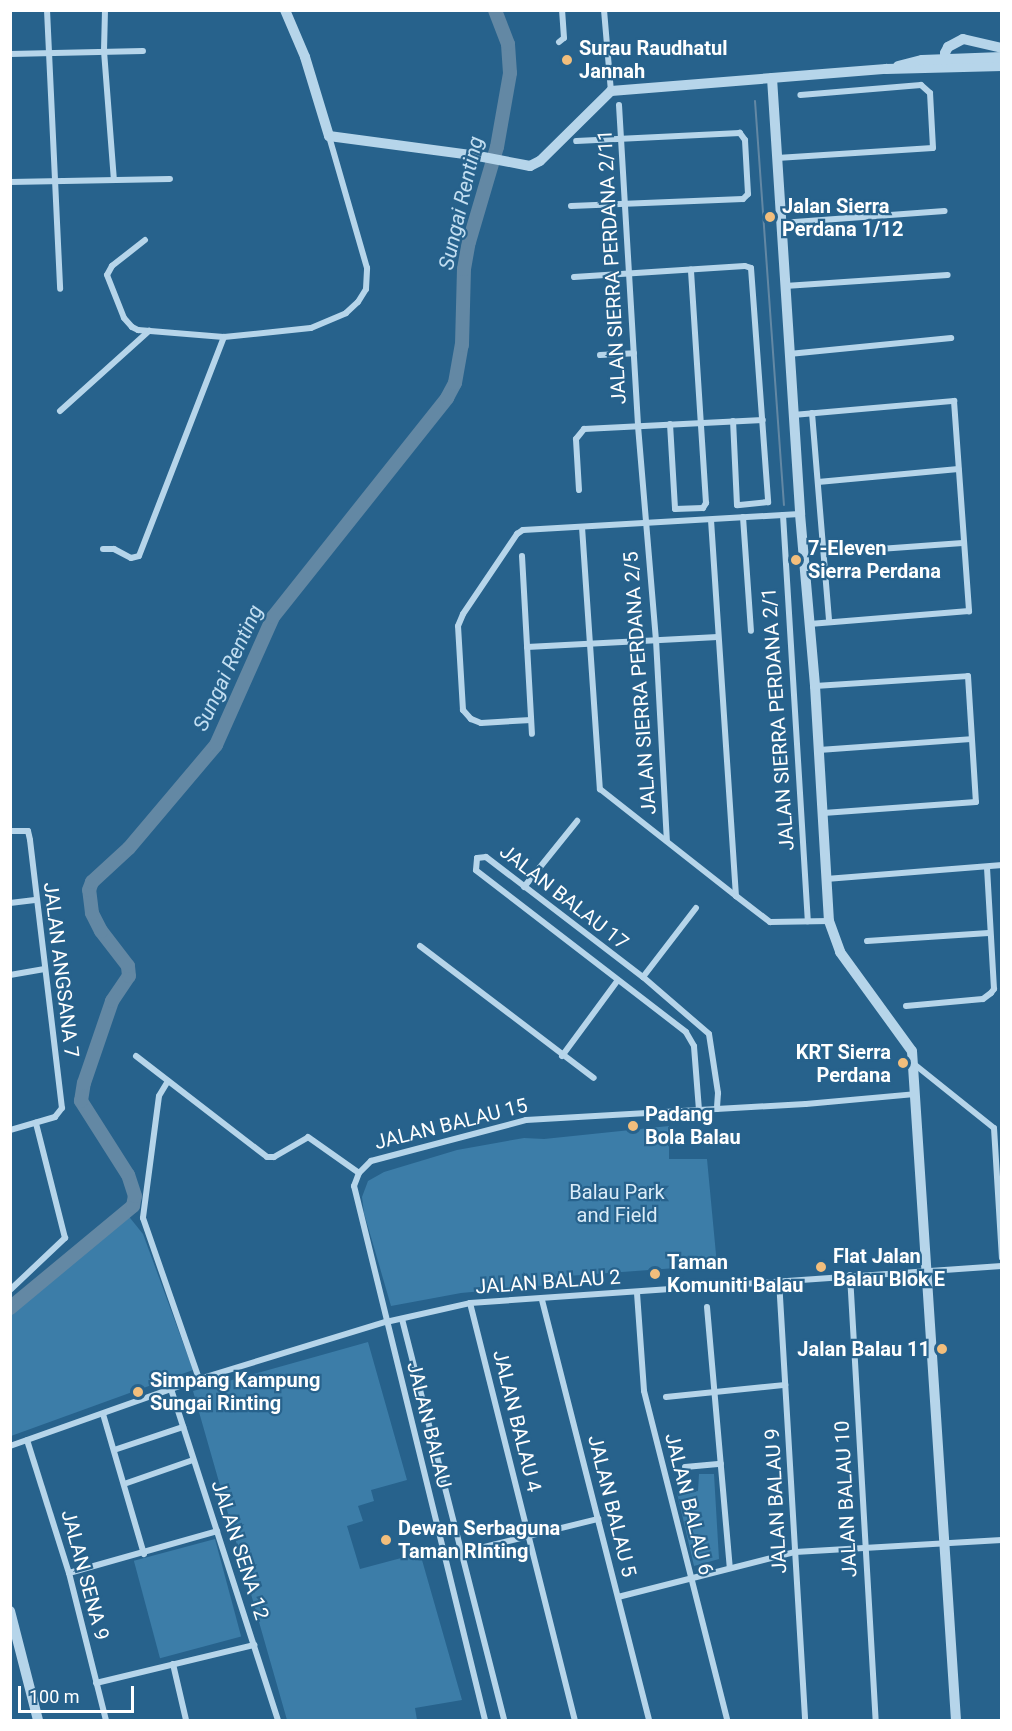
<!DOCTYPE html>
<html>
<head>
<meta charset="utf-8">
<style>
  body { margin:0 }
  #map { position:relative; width:1012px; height:1731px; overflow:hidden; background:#27628c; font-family:Roboto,sans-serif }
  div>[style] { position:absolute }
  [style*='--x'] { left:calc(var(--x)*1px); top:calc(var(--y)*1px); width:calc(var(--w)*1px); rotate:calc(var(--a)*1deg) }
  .green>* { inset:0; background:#3c7da8; transform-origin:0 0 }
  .stream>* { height:2px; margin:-1px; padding:0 1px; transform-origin:1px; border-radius:1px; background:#6388a4 }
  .river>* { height:14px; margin:-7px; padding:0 7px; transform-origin:7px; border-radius:7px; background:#6388a4 }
  .minor>* { height:6px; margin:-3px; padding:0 3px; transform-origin:3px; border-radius:3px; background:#b6d5ea }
  .tertiary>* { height:10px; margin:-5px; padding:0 5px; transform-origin:5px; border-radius:5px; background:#b6d5ea }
  .dots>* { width:16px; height:16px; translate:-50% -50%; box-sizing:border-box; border:3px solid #27628c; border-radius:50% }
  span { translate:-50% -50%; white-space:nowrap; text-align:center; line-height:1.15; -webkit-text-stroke:4.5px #27628c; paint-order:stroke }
  .poi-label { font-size:20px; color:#fff; font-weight:700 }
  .left { translate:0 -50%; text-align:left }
  .right { translate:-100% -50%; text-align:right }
  .street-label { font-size:20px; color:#fff }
  .park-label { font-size:20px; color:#daecf8 }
  .water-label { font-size:21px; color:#c2def1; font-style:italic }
  .frame { position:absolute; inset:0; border:12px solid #fff; pointer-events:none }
  .scale { position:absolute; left:18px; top:1686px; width:116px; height:27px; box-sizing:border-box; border:3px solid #fff; border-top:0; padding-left:8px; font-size:18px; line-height:21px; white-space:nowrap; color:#fff; -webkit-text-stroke:4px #27628c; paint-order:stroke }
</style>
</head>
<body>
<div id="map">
  <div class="green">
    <i style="clip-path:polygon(669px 1126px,669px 1159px,707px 1159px,717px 1265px,554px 1277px,549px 1285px,461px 1293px,391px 1306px,364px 1213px,362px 1197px,368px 1181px,384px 1172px,457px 1150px,524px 1138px,544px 1139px)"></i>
    <i style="clip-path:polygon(122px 1208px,143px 1234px,193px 1370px,11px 1436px,11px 1300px)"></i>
    <i style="clip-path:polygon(368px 1342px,407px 1480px,371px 1490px,374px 1501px,358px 1506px,363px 1521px,347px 1526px,360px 1569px,420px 1553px,462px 1700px,415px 1708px,417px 1720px,287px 1720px,193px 1391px)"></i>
    <i style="clip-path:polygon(699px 1474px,714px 1474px,719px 1559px,694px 1566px,677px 1493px,698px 1491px)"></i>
    <i style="left:215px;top:1539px;width:101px;height:84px;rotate:75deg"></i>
  </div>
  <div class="stream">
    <i style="--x:755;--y:101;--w:405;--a:85.9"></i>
  </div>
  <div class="river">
    <i style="--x:10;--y:1308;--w:160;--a:-39.7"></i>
    <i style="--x:133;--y:1206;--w:10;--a:-79"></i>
    <i style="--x:135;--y:1196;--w:22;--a:-108"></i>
    <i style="--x:128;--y:1175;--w:88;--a:-122.4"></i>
    <i style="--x:81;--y:1101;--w:18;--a:-81"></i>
    <i style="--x:84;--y:1083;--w:87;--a:-71.1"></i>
    <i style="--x:112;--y:1001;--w:30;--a:-56"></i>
    <i style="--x:129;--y:976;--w:10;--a:-96"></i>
    <i style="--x:128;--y:966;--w:44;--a:-127.6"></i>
    <i style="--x:101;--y:931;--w:20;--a:-117"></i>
    <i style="--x:92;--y:913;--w:23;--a:-97"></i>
    <i style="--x:89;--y:890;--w:9;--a:-69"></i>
    <i style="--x:92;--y:882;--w:50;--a:-42.6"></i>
    <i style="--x:129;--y:848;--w:135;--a:-49.8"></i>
    <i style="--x:216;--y:745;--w:140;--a:-66"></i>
    <i style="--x:273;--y:617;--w:280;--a:-51.5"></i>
    <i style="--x:447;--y:398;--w:17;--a:-62"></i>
    <i style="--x:455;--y:383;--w:39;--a:-80"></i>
    <i style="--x:462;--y:345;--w:76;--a:-88.5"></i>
    <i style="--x:464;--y:269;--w:27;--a:-80"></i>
    <i style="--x:469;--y:242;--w:99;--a:-73.6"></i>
    <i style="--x:497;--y:147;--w:75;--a:-80"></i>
    <i style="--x:510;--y:73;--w:29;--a:-94"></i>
    <i style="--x:508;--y:44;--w:36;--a:-111"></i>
  </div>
  <div class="minor">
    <i style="--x:47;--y:10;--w:279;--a:87.3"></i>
    <i style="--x:105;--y:10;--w:41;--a:91.4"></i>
    <i style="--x:104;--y:51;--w:129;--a:85.6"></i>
    <i style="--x:604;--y:10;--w:81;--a:85.1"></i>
    <i style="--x:559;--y:42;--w:6;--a:-39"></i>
    <i style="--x:564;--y:38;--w:28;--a:-94"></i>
    <i style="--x:10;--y:54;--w:133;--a:-1.3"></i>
    <i style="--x:619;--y:105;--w:322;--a:86.6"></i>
    <i style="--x:638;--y:426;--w:215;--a:85.2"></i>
    <i style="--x:656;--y:640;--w:201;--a:86.9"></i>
    <i style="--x:777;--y:158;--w:156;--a:-3.7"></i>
    <i style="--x:933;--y:148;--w:55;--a:-93.1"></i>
    <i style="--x:930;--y:93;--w:12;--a:-138"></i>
    <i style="--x:921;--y:85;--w:121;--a:175.3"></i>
    <i style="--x:10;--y:182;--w:160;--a:-1.1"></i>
    <i style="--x:571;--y:206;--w:172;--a:-2.3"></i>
    <i style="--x:743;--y:199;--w:7;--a:-45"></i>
    <i style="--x:748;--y:194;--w:54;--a:-93.2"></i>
    <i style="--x:745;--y:140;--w:9;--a:-126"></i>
    <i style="--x:740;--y:133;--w:164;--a:177.2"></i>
    <i style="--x:781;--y:223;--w:164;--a:-4.2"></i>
    <i style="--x:145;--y:240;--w:42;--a:141.8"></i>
    <i style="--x:112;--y:266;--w:10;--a:119"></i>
    <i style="--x:107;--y:275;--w:46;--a:68.4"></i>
    <i style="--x:124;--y:318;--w:12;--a:48"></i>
    <i style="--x:132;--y:327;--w:7;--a:27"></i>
    <i style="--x:138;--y:330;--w:86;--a:4.7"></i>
    <i style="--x:574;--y:277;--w:171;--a:-3.7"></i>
    <i style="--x:745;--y:266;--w:6;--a:18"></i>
    <i style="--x:751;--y:268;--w:235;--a:85.8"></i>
    <i style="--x:768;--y:502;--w:31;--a:174"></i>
    <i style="--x:737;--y:505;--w:84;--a:-92.7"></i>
    <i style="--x:785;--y:286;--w:163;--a:-3.9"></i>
    <i style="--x:789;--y:354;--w:163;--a:-5.6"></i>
    <i style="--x:600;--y:355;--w:34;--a:-3"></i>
    <i style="--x:60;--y:411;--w:120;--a:-42"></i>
    <i style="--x:812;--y:413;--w:209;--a:85.3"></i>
    <i style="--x:793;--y:415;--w:162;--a:-5"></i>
    <i style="--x:954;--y:401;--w:211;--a:85.9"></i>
    <i style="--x:969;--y:611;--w:160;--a:175.3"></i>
    <i style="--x:670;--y:424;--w:85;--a:86.6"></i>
    <i style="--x:675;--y:509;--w:28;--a:-2"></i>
    <i style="--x:703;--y:508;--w:6;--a:-59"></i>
    <i style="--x:706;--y:503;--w:234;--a:-93.7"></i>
    <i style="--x:818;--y:482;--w:141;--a:-5.3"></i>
    <i style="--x:579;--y:490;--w:51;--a:-93.4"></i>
    <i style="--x:576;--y:439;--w:13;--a:-51"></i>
    <i style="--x:584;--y:429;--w:179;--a:-2.9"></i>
    <i style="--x:783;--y:515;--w:407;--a:86.5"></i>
    <i style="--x:743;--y:517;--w:114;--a:86"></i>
    <i style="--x:711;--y:520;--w:377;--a:86.2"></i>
    <i style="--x:736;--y:896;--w:43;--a:37.4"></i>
    <i style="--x:770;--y:922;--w:59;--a:-1"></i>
    <i style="--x:582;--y:527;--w:263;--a:86.1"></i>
    <i style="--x:600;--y:789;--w:173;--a:38.2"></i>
    <i style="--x:103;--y:549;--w:11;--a:0"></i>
    <i style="--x:114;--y:549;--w:19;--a:28"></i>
    <i style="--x:131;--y:558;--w:8;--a:-14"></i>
    <i style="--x:139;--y:556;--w:235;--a:-68.8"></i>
    <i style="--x:224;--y:337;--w:87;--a:-5.9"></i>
    <i style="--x:311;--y:328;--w:38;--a:-23"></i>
    <i style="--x:346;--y:313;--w:16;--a:-43"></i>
    <i style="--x:358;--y:302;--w:15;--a:-58"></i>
    <i style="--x:366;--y:289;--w:21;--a:-87"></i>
    <i style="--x:367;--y:268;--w:137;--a:-106.1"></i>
    <i style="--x:824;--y:553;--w:139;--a:-4.1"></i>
    <i style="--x:522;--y:556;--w:178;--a:86.8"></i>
    <i style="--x:527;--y:647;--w:191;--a:-3"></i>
    <i style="--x:815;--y:686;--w:153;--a:-3.7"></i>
    <i style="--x:968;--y:676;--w:126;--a:86.4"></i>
    <i style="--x:976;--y:802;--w:153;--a:175.9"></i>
    <i style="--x:531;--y:720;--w:50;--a:176.6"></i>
    <i style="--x:481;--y:723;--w:11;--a:-158"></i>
    <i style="--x:471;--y:719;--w:12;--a:-132"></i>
    <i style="--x:463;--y:710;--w:84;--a:-93.4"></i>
    <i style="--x:458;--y:626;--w:13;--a:-67"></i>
    <i style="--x:463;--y:614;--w:97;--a:-56"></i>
    <i style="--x:517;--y:534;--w:7;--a:-34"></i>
    <i style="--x:523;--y:530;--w:277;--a:-3.3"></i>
    <i style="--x:819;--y:750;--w:152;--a:-4.1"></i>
    <i style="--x:10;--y:831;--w:18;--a:0"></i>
    <i style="--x:28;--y:831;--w:9;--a:77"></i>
    <i style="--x:30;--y:840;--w:270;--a:83.2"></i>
    <i style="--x:62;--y:1108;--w:11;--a:128"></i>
    <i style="--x:55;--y:1117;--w:47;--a:163.9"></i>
    <i style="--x:826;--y:879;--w:177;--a:-4.5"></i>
    <i style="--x:524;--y:887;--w:85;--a:-51.2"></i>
    <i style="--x:10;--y:903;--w:25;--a:-7"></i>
    <i style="--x:867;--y:941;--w:122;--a:-3.8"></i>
    <i style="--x:420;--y:946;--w:218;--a:37.2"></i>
    <i style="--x:10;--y:975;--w:35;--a:-10"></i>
    <i style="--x:643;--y:977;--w:87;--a:-52.5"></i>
    <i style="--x:906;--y:1006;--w:77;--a:-5.2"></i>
    <i style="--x:983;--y:999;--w:10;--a:-37"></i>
    <i style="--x:991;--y:993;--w:5;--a:-53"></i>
    <i style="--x:994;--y:989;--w:122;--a:-93.3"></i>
    <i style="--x:136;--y:1056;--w:165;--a:37.6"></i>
    <i style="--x:267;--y:1157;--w:7;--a:0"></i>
    <i style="--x:274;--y:1157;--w:39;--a:-30"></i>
    <i style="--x:308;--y:1137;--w:62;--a:35.2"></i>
    <i style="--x:562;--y:1056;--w:94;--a:-53.6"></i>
    <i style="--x:914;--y:1064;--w:102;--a:38.7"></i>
    <i style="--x:994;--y:1128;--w:130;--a:86.5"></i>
    <i style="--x:168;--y:1081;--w:17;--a:121"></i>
    <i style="--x:159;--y:1096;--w:123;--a:97.5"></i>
    <i style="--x:143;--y:1218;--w:170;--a:70.8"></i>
    <i style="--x:699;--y:1110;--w:64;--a:-94.5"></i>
    <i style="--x:694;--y:1046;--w:16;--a:-120"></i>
    <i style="--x:686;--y:1032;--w:265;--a:-142.4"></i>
    <i style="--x:476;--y:870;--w:12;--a:-85"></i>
    <i style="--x:477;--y:858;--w:9;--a:-6"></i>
    <i style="--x:486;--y:857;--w:198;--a:37.4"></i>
    <i style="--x:643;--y:977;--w:87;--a:40.8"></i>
    <i style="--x:709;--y:1034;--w:60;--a:81.3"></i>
    <i style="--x:718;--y:1093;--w:16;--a:94"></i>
    <i style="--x:850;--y:1275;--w:446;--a:86.7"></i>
    <i style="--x:779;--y:1280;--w:441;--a:86.6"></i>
    <i style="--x:10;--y:1290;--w:76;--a:-43.4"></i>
    <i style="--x:65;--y:1238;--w:119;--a:-104.2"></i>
    <i style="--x:637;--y:1293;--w:98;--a:85.9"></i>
    <i style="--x:644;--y:1391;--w:339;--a:75.8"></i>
    <i style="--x:542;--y:1300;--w:433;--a:75.7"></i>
    <i style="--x:470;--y:1303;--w:430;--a:75.9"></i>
    <i style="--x:707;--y:1307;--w:262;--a:85"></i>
    <i style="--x:402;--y:1319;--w:414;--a:75.7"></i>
    <i style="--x:171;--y:1389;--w:348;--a:72.1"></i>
    <i style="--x:666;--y:1397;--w:120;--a:-5.8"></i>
    <i style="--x:103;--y:1414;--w:146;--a:73.7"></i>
    <i style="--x:27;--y:1440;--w:139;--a:72.5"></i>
    <i style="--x:69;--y:1573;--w:152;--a:75.9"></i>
    <i style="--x:10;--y:1446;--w:201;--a:-19.5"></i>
    <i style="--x:199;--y:1379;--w:195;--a:-17"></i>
    <i style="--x:386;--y:1322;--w:86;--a:-12.7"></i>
    <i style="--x:470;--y:1303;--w:533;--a:-3.98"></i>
    <i style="--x:114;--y:1450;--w:73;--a:-18.4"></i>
    <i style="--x:685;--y:1467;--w:36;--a:-5"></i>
    <i style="--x:124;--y:1484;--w:73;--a:-19.2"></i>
    <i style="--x:444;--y:1557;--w:159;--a:-13.9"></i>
    <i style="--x:69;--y:1573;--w:154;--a:-15.8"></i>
    <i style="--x:618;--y:1597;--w:183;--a:-14.3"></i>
    <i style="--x:795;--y:1552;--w:207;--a:-3.3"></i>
    <i style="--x:173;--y:1664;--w:57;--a:76.9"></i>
    <i style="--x:96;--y:1683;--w:163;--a:-13.5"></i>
    <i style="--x:485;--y:1720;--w:550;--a:-103.78"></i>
    <i style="--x:354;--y:1186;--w:14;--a:-69"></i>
    <i style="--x:359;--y:1173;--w:17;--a:-45"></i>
    <i style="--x:371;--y:1161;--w:160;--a:-14.8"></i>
    <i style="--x:526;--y:1120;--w:280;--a:-3.3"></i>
    <i style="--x:806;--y:1104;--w:109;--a:-5.2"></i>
  </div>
  <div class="tertiary">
    <i style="--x:285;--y:10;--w:51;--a:66.9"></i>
    <i style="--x:305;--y:57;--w:83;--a:73.1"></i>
    <i style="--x:329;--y:136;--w:150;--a:7.6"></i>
    <i style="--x:478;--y:156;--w:53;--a:10.9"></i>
    <i style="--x:530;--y:166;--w:11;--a:-27"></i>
    <i style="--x:540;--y:161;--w:100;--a:-44.6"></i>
    <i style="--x:611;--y:91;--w:276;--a:-4.6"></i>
    <i style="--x:886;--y:69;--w:116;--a:-1.5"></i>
    <i style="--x:946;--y:63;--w:10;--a:-96"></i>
    <i style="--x:945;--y:53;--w:7;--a:-63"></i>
    <i style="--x:948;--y:47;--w:17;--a:-28"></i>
    <i style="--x:963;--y:39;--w:40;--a:13"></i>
    <i style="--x:898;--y:66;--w:25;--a:-14"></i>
    <i style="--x:922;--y:60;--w:80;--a:-2.1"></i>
    <i style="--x:772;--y:78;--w:437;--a:86.3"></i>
    <i style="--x:800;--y:514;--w:173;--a:85"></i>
    <i style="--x:815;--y:686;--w:235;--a:86.6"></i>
    <i style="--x:829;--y:921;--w:33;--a:70"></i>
    <i style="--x:840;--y:952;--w:122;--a:54"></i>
    <i style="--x:912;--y:1051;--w:670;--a:86.24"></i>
    <i style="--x:10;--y:1611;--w:113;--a:75.6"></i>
  </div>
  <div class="dots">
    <i style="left:567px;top:60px;background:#f2be7c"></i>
    <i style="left:770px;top:217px;background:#f2be7c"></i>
    <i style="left:796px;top:560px;background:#f2be7c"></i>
    <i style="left:903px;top:1063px;background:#f2be7c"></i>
    <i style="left:633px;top:1126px;background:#f2be7c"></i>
    <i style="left:821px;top:1267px;background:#f2be7c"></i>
    <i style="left:655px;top:1274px;background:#f2be7c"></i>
    <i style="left:942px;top:1349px;background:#f2be7c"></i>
    <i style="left:138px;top:1392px;background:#f2be7c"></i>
    <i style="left:386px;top:1540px;background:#f2be7c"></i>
  </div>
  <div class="poi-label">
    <span class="left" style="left:579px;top:60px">Surau Raudhatul<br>Jannah</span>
    <span class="left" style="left:782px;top:218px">Jalan Sierra<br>Perdana 1/12</span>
    <span class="left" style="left:808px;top:560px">7-Eleven<br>Sierra Perdana</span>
    <span class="right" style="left:891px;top:1064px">KRT Sierra<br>Perdana</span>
    <span class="left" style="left:645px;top:1126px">Padang<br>Bola Balau</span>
    <span class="left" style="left:833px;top:1268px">Flat Jalan<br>Balau Blok E</span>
    <span class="left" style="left:667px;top:1274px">Taman<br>Komuniti Balau</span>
    <span class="right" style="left:930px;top:1349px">Jalan Balau 11</span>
    <span class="left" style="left:150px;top:1392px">Simpang Kampung<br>Sungai Rinting</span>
    <span class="left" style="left:398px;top:1540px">Dewan Serbaguna<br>Taman RInting</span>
  </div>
  <div class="street-label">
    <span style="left:612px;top:267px;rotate:-93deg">JALAN SIERRA PERDANA 2/11</span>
    <span style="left:640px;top:683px;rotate:-94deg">JALAN SIERRA PERDANA 2/5</span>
    <span style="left:778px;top:719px;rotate:-94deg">JALAN SIERRA PERDANA 2/1</span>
    <span style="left:564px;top:897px;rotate:38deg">JALAN BALAU 17</span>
    <span style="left:61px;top:970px;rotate:83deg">JALAN ANGSANA 7</span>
    <span style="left:451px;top:1124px;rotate:-14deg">JALAN BALAU 15</span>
    <span style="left:548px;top:1282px;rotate:-4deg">JALAN BALAU 2</span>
    <span style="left:517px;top:1421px;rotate:76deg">JALAN BALAU 4</span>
    <span style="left:429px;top:1425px;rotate:76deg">JALAN BALAU</span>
    <span style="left:846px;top:1499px;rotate:-93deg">JALAN BALAU 10</span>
    <span style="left:776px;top:1501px;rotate:-93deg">JALAN BALAU 9</span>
    <span style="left:689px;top:1504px;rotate:76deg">JALAN BALAU 6</span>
    <span style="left:612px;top:1506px;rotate:76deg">JALAN BALAU 5</span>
    <span style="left:240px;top:1550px;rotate:72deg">JALAN SENA 12</span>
    <span style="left:85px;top:1575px;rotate:75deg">JALAN SENA 9</span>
  </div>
  <div class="park-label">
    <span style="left:617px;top:1204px">Balau Park<br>and Field</span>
  </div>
  <div class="water-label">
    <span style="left:461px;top:203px;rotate:-77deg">Sungai Renting</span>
    <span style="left:228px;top:668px;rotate:-65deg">Sungai Renting</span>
  </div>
  <div class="frame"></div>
  <div class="scale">100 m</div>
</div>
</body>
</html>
